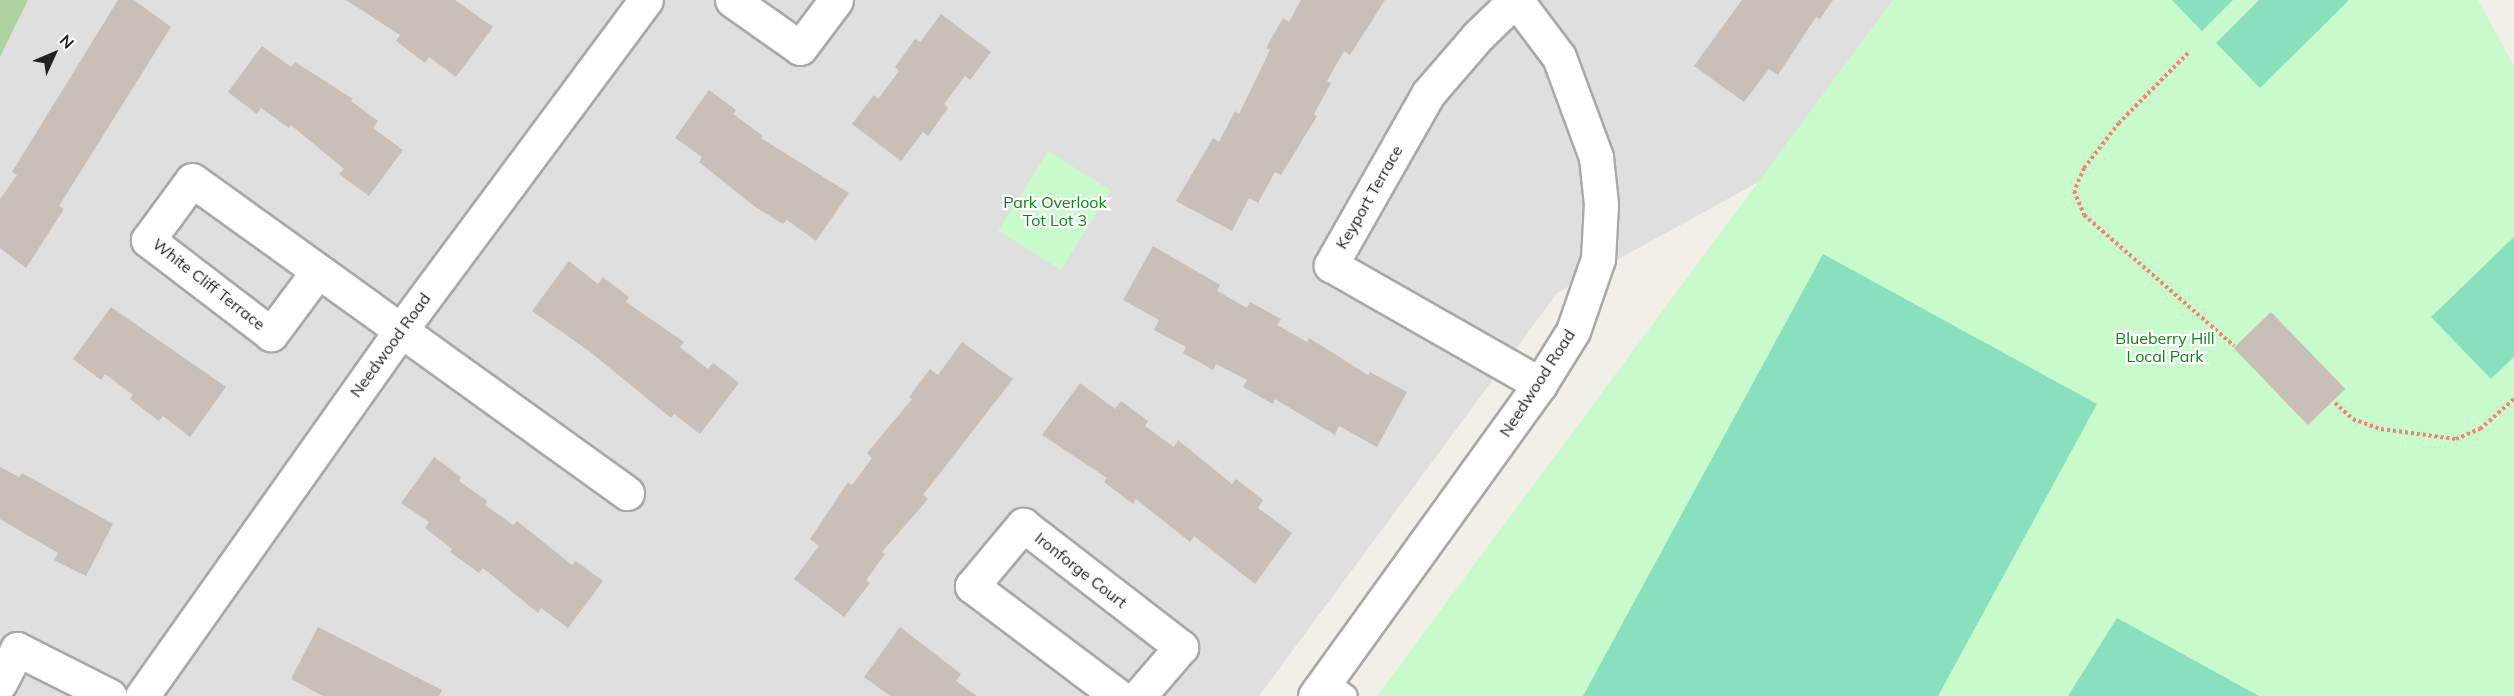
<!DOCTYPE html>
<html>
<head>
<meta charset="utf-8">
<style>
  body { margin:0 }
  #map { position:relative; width:2514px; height:696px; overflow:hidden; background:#f2efe9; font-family:Mulish,sans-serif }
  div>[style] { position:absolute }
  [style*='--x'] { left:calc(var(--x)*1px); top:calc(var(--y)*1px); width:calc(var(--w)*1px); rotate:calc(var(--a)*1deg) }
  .residential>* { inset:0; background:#e0dfdf }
  .forest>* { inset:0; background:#add19e }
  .park>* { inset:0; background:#c8facc; transform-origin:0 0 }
  .pitch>* { inset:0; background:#88e0be }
  .building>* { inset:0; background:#c7bfb8; transform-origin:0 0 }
  .path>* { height:4px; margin-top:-2px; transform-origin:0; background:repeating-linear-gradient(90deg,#fa8072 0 3px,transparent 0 6px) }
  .roads { filter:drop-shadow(2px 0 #a9a9a9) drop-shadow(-2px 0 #a9a9a9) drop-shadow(0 2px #a9a9a9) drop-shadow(0 -2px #a9a9a9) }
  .lane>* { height:20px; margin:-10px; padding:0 10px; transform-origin:10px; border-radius:10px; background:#fff }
  .street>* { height:33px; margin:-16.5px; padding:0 16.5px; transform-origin:16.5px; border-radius:16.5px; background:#fff }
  span { translate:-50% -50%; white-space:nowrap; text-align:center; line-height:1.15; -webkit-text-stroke:4.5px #fff; paint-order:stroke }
  .street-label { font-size:16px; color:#222 }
  .park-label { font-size:16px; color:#0c8416 }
  .north { position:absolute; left:24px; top:24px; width:60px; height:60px; -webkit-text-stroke:4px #fff; paint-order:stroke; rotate:46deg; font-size:16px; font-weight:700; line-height:24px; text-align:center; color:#222 }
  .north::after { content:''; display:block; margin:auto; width:21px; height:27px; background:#222; clip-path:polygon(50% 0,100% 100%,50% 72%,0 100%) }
</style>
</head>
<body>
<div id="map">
  <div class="residential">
    <i style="clip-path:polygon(28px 0,1901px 0,1764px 179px,1557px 293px,1259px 696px,0 696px,0 57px)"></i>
  </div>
  <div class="forest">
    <i style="clip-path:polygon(0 0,28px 0,0 57px)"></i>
  </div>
  <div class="park">
    <i style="clip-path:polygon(1893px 0,2478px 0,2514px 66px,2514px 696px,1377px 696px)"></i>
    <i style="left:1048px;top:151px;width:74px;height:94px;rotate:32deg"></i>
  </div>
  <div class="pitch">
    <i style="clip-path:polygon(2172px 0,2233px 0,2202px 31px)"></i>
    <i style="clip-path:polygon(2259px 0,2349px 0,2260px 88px,2216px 43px)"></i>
    <i style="clip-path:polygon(2514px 237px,2514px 357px,2491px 379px,2431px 317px)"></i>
    <i style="clip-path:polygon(1823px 254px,2097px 404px,1938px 696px,1583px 696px)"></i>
    <i style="clip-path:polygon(2117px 618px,2259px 696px,2068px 696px)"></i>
  </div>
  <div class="building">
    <i style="clip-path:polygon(118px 0,134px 0,171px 27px,59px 206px,64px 209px,26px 268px,0 248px,0 199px,17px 175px,12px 172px)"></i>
    <i style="clip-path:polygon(346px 0,455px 0,493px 27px,456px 77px,429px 57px,425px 63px,396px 41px,400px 35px)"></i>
    <i style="clip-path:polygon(1301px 0,1385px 0,1350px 55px,1344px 51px,1327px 81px,1331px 83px,1314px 114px,1317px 116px,1281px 175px,1275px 172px,1258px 203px,1249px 198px,1232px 231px,1176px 201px,1213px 138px,1219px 142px,1235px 111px,1239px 114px,1270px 50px,1266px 48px,1283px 18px,1289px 22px)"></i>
    <i style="clip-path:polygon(1742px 0,1833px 0,1820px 19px,1816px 17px,1778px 75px,1769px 69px,1744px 102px,1694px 66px)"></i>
    <i style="clip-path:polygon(941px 14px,991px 52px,970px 80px,965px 76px,944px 104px,948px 108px,928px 136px,923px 132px,901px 161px,852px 124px,874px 95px,878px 99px,899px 71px,895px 67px,915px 39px,920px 42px)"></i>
    <i style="clip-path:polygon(262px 46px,291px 67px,295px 62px,353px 99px,351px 101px,378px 121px,373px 128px,403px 150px,369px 196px,339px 174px,344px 169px,291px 125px,289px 128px,261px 108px,257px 114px,228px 92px)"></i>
    <i style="clip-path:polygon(709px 90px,736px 110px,733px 114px,763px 136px,761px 138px,849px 193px,816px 241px,787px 220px,783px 224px,754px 206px,699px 162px,702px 157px,675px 138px)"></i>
    <i style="clip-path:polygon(1153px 246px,1220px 285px,1217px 291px,1247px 308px,1250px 302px,1281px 319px,1277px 325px,1307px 342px,1309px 338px,1368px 375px,1370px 372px,1407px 392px,1377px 447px,1339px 426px,1335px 435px,1275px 399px,1273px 404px,1243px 387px,1247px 380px,1216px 364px,1213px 370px,1183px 353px,1186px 347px,1154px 330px,1159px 320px,1123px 300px)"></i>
    <i style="clip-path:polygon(569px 261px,598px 284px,603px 277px,629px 297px,626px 302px,684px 342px,680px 347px,708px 369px,713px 363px,739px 383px,700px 434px,674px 414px,671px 418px,589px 351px,532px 311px)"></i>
    <i style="clip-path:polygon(111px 307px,226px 387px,190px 437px,163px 416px,159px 421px,130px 399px,133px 395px,105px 374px,101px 380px,73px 359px)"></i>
    <i style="left:2271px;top:312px;width:107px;height:52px;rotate:46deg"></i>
    <i style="clip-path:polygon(962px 342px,1013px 379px,923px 495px,928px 499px,882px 552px,885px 554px,866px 580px,870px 583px,844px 617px,794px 579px,819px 546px,810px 539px,848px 482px,852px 485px,872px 458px,867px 453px,912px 399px,909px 397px,930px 369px,938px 375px)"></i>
    <i style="clip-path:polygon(1080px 383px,1115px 409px,1121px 401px,1148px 421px,1145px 426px,1174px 447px,1178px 440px,1232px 484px,1236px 479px,1263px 500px,1258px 508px,1292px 533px,1255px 584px,1194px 536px,1190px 542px,1136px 499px,1133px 504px,1104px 482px,1107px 478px,1042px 435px)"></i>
    <i style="clip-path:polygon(434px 457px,461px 477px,459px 481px,487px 501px,485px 505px,513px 525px,517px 521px,572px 565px,576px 561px,603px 581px,568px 628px,541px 608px,538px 613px,483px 568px,479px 573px,450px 552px,452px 549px,425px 528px,429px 522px,401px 503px)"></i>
    <i style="clip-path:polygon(0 467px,19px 477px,22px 473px,113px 524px,86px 576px,54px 560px,58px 553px,0 519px)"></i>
    <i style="clip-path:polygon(318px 627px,442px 690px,439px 696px,323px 696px,291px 679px)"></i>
    <i style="clip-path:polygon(900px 627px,961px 674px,956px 681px,977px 696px,890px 696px,864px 677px)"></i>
  </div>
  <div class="path">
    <i style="--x:2188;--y:53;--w:98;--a:134.6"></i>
    <i style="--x:2119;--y:123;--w:57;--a:127.9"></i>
    <i style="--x:2084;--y:168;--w:25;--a:113"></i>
    <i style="--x:2074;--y:191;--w:26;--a:67"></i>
    <i style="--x:2084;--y:215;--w:199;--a:41.1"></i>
    <i style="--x:2335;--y:403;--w:24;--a:42"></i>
    <i style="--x:2353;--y:419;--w:30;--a:20"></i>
    <i style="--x:2381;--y:429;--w:76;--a:7.6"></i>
    <i style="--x:2456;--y:439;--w:26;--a:-23"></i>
    <i style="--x:2480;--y:429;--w:45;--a:-41.4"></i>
  </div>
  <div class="roads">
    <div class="lane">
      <i style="--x:1326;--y:680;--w:26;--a:37"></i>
    </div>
    <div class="street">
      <i style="--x:732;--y:0;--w:83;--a:35.2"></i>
      <i style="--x:800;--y:48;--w:60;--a:-53.1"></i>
      <i style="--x:1515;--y:0;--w:53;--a:135.8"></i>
      <i style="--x:1477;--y:37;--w:75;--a:130.7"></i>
      <i style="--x:1428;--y:94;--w:197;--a:119.6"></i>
      <i style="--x:1331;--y:265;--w:241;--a:29.7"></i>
      <i style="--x:318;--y:271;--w:79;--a:126.7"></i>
      <i style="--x:271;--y:334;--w:155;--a:-142.6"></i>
      <i style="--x:148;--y:240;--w:74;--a:-53.7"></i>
      <i style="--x:192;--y:180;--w:536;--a:35.74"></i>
      <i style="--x:0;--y:683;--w:38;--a:-63"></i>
      <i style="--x:17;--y:649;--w:104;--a:26.8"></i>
      <i style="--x:142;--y:696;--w:447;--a:-54.7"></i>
      <i style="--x:400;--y:331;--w:412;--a:-53.4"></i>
      <i style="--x:1118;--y:696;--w:183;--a:-143"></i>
      <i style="--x:972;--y:586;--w:80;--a:-50.1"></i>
      <i style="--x:1023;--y:525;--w:200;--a:37.7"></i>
      <i style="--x:1181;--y:647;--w:65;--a:130.6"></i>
      <i style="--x:1315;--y:696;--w:385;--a:-54.2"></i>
      <i style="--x:1540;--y:384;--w:62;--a:-58.1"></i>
      <i style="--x:1573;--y:331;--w:76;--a:-70.9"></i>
      <i style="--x:1598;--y:259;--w:55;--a:-86.9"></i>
      <i style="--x:1601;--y:204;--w:47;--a:-96.1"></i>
      <i style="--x:1596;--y:157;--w:107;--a:-110.3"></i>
      <i style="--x:1559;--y:57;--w:71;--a:-127"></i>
    </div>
  </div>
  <div class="street-label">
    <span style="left:1369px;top:197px;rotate:-60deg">Keyport Terrace</span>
    <span style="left:209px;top:284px;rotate:38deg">White Cliff Terrace</span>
    <span style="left:390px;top:345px;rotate:-54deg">Needwood Road</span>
    <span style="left:1537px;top:383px;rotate:-57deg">Needwood Road</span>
    <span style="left:1081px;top:570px;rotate:38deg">Ironforge Court</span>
  </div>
  <div class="park-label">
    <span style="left:1055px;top:211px">Park Overlook<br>Tot Lot 3</span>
    <span style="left:2165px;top:347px">Blueberry Hill<br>Local Park</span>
  </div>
  <div class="north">N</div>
</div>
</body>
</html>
